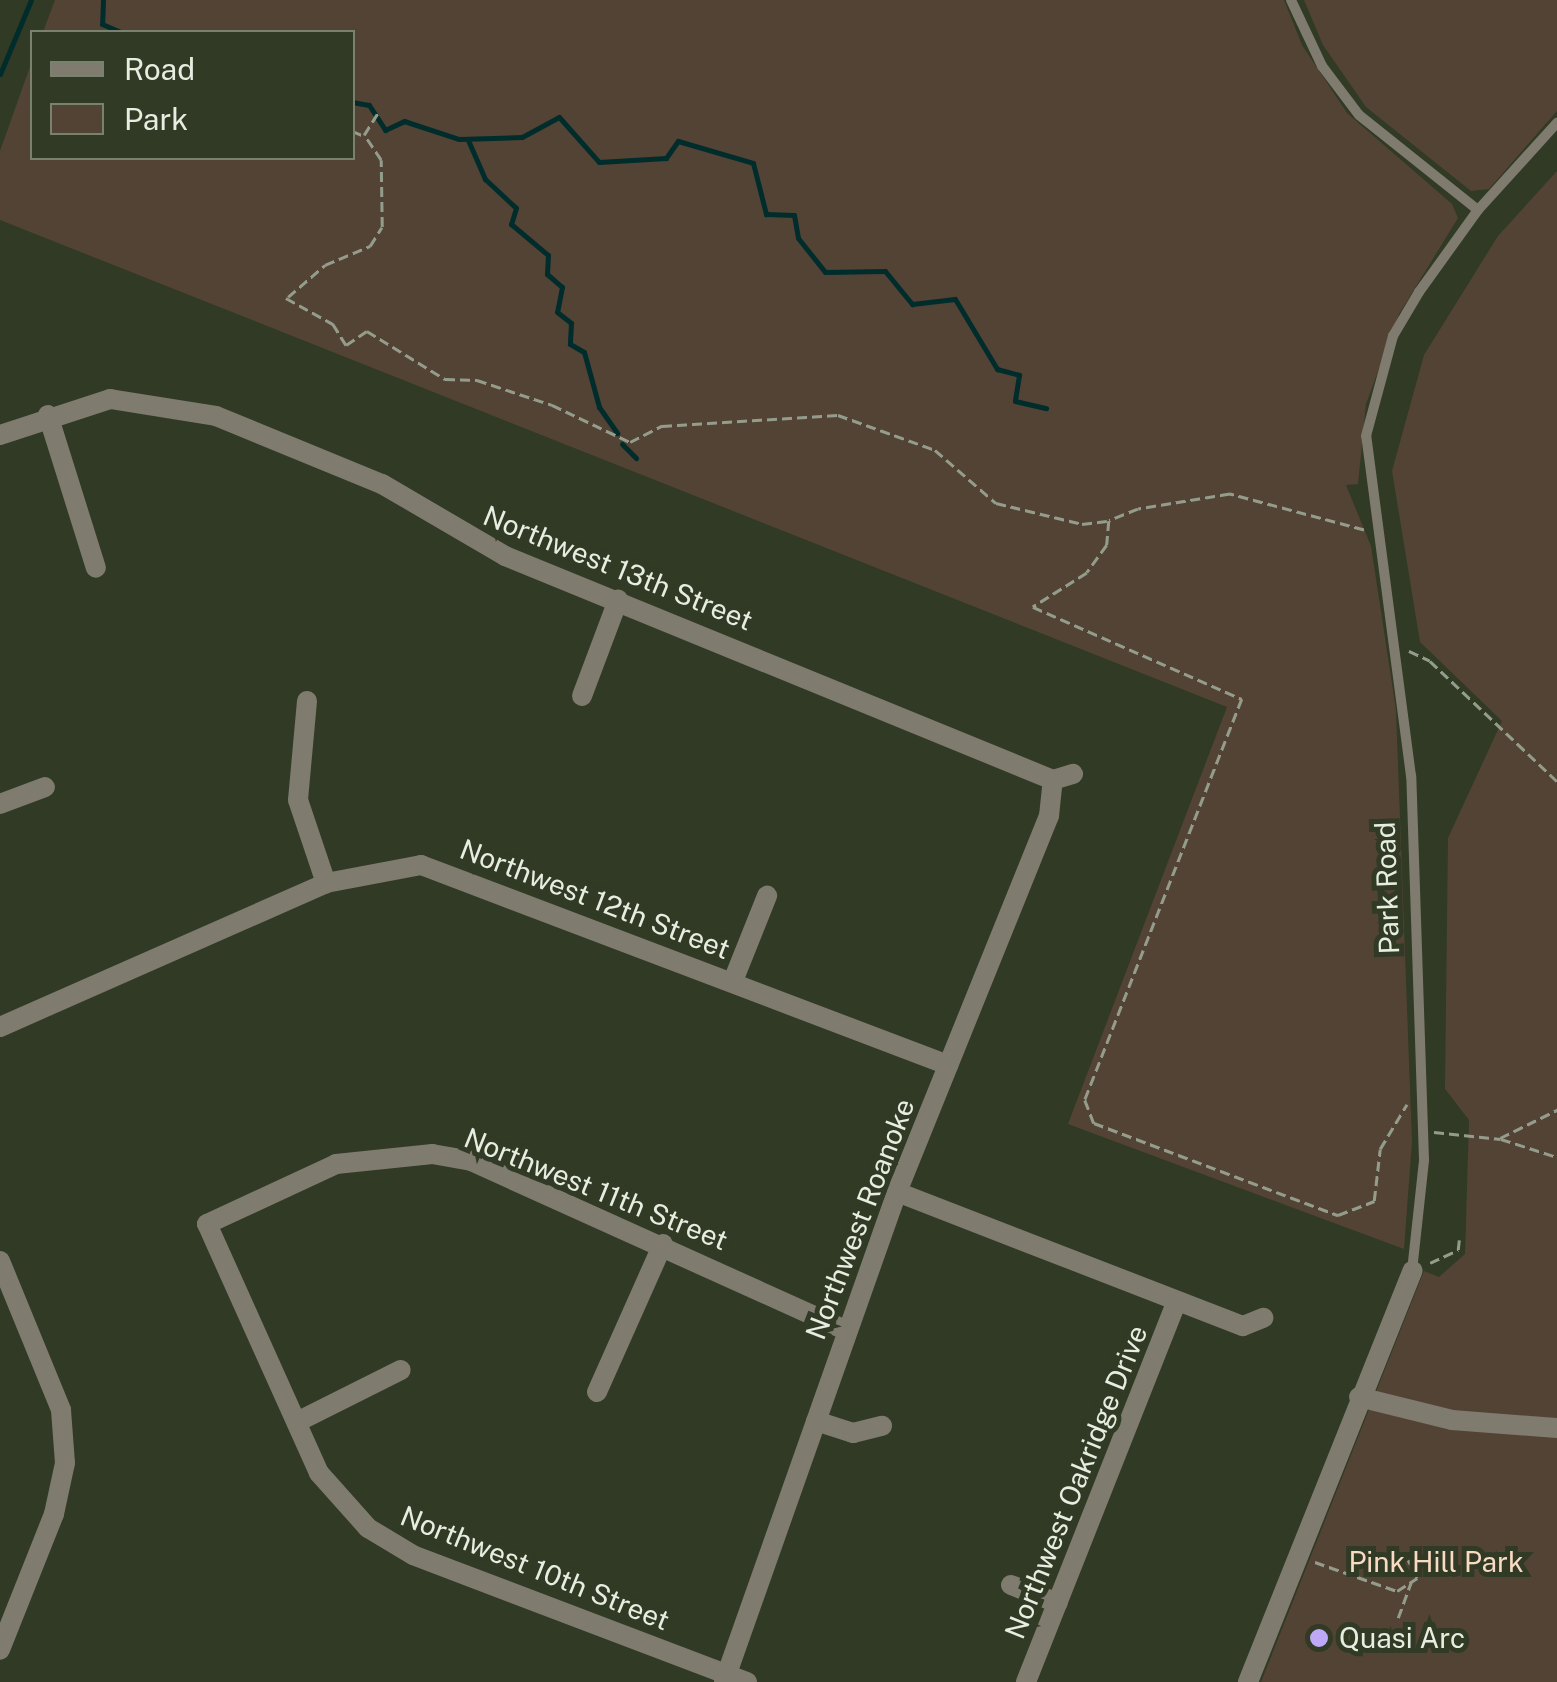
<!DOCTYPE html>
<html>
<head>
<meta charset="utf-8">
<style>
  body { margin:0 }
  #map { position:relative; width:1557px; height:1682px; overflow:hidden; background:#303a24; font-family:"Public Sans",sans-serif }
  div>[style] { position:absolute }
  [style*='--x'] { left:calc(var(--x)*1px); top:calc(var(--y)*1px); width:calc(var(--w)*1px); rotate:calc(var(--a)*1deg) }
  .green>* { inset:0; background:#534335 }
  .stream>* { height:5px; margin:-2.5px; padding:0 2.5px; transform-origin:2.5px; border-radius:2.5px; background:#002d2c }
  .path>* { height:2.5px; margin-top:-1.25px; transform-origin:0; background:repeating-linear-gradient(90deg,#949c8b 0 10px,transparent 0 15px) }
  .lane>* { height:10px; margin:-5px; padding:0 5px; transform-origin:5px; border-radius:5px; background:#7f7b6e }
  .street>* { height:20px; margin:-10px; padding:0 10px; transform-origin:10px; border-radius:10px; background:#7f7b6e }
  .dots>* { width:28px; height:28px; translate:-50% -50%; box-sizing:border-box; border:5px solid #303a24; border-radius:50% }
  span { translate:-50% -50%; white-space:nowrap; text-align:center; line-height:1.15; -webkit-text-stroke:10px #303a24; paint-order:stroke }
  .street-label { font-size:28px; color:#e7ede0 }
  .park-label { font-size:28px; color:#f9dac3 }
  .poi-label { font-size:28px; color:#e7ede0 }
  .left { translate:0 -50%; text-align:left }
  .legend { position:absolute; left:30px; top:30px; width:325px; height:130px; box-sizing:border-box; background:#303a24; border:2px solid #79826f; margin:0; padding:12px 18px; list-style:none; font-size:30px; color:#e7ede0 }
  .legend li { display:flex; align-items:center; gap:20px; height:50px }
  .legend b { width:50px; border:2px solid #79826f }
</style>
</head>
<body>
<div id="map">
  <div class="green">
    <i style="clip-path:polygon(55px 0,1284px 0,1302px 45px,1347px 113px,1452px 204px,1458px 218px,1399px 314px,1366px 404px,1358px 484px,1346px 485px,1371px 546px,1396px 710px,1412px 1142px,1404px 1249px,1068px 1124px,1227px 707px,0 220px,0 151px,32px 61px,32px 158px,352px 158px,352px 32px,43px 32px)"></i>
    <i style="clip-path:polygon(1304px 0,1557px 0,1557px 111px,1489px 189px,1471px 191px,1366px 107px,1323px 45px)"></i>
    <i style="clip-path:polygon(1557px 171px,1557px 1682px,1261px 1682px,1424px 1271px,1439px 1277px,1465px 1254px,1469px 1120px,1445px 1089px,1448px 838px,1502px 721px,1420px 642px,1392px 471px,1424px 355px,1498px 236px)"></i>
  </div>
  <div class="stream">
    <i style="--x:103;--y:0;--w:24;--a:92"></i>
    <i style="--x:102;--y:24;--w:21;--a:23"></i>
    <i style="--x:0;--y:74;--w:80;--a:-67.3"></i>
    <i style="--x:352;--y:102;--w:17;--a:10"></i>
    <i style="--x:369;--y:105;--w:30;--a:57"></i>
    <i style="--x:385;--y:130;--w:21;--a:-25"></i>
    <i style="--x:404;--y:121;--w:58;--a:18.1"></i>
    <i style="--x:459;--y:139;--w:63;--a:-1.8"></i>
    <i style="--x:522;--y:137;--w:42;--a:-28.4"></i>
    <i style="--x:559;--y:117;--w:60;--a:48.4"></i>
    <i style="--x:599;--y:162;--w:67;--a:-3.4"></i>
    <i style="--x:666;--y:158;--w:21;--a:-55"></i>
    <i style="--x:678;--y:141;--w:78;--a:16.3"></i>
    <i style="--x:753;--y:163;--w:53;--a:75.7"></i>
    <i style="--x:766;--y:214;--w:28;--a:2"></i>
    <i style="--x:794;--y:215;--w:23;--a:80"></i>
    <i style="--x:798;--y:238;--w:43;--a:51.5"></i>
    <i style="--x:825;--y:272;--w:60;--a:-1"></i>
    <i style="--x:885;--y:271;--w:43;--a:50.7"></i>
    <i style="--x:912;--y:304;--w:43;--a:-6.6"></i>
    <i style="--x:955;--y:299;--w:82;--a:59"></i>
    <i style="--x:997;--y:369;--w:23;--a:15"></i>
    <i style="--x:1019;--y:375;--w:26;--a:99"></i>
    <i style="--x:1015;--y:401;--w:32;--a:13"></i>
    <i style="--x:468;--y:140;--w:43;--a:66.4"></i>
    <i style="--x:485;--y:179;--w:42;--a:43.1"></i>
    <i style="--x:516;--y:208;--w:17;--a:107"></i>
    <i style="--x:511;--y:224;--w:48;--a:40"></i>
    <i style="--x:548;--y:255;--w:19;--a:93"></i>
    <i style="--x:547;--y:274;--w:20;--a:41"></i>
    <i style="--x:562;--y:287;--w:25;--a:101"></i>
    <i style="--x:557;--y:312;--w:18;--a:38"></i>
    <i style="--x:571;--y:323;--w:21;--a:93"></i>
    <i style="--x:570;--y:344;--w:16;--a:30"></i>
    <i style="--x:584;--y:352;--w:57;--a:74.7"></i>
    <i style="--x:599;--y:407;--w:32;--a:55"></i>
    <i style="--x:622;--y:444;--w:20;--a:45"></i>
  </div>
  <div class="path">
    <i style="--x:352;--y:131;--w:11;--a:22"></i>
    <i style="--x:288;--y:297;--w:49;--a:-40.9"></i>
    <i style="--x:325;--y:265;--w:49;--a:-22.9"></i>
    <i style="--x:370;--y:246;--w:22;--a:-58"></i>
    <i style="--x:382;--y:227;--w:67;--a:-90.9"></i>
    <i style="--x:381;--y:160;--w:30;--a:-124"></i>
    <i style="--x:364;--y:135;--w:26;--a:-58"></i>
    <i style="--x:286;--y:298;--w:54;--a:29"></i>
    <i style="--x:333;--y:324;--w:25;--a:58"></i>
    <i style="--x:346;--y:345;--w:25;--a:-34"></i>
    <i style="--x:367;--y:331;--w:92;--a:31.6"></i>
    <i style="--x:445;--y:379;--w:32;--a:2"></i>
    <i style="--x:477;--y:380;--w:79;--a:18.4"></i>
    <i style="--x:552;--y:405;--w:86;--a:25.4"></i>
    <i style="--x:630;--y:442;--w:36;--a:-27"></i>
    <i style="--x:662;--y:426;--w:176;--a:-3.6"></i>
    <i style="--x:838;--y:415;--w:103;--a:19.8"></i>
    <i style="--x:935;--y:450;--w:81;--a:41"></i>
    <i style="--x:996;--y:503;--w:89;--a:13.7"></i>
    <i style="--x:1082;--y:524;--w:25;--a:-7"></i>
    <i style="--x:1364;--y:530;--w:139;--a:-165"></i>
    <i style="--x:1230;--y:494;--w:93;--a:170.7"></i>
    <i style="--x:1138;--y:509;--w:31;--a:158"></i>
    <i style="--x:1109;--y:521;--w:24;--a:95"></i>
    <i style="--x:1107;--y:545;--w:34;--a:126"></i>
    <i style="--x:1087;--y:573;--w:64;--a:147.8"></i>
    <i style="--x:1033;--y:607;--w:228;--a:23.8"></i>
    <i style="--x:1242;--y:699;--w:431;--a:111.4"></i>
    <i style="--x:1085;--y:1100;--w:25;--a:69"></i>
    <i style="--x:1094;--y:1123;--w:261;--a:20.7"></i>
    <i style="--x:1338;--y:1215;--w:39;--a:-21"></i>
    <i style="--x:1374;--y:1201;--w:52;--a:-83.4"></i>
    <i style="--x:1380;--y:1149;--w:52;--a:-59"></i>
    <i style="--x:1409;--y:651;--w:23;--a:25"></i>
    <i style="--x:1430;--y:661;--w:175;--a:43.4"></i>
    <i style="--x:1434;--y:1132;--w:67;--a:6"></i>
    <i style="--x:1501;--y:1139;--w:59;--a:17.8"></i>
    <i style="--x:1500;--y:1138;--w:64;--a:-26.2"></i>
    <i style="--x:1430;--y:1263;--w:31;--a:-25"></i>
    <i style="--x:1458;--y:1250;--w:10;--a:-84"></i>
    <i style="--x:1315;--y:1562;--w:87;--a:19.5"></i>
    <i style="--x:1397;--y:1591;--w:24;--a:-33"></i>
    <i style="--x:1417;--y:1578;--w:20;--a:-117"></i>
    <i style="--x:1398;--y:1618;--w:38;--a:-70"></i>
  </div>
  <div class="lane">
    <i style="--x:1291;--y:0;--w:73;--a:64.8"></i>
    <i style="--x:1322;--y:66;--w:61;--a:52.9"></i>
    <i style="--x:1359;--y:115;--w:152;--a:38.6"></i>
    <i style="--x:1412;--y:1271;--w:112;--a:-83.8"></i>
    <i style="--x:1424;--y:1160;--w:384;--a:-91.9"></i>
    <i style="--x:1411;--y:776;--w:343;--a:-97.5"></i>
    <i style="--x:1366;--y:436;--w:104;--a:-74.9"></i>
    <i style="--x:1393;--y:336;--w:51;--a:-59.4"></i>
    <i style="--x:1419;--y:292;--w:101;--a:-54.3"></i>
    <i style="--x:1478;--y:210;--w:118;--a:-47.8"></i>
  </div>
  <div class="street">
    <i style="--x:48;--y:415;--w:160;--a:72.6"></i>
    <i style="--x:0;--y:435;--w:116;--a:-18.1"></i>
    <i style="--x:110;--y:399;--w:107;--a:9.1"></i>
    <i style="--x:216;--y:416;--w:179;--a:22.3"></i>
    <i style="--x:382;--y:484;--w:143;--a:30.3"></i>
    <i style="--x:505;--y:556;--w:592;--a:22.23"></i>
    <i style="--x:582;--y:696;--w:103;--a:-69.4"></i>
    <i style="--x:307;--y:701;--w:99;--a:95.2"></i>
    <i style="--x:298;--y:800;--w:88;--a:71.4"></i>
    <i style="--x:1053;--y:780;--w:21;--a:-17"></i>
    <i style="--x:0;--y:804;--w:48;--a:-20.7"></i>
    <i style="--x:733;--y:981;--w:92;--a:-68.2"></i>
    <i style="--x:0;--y:1027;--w:356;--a:-23.8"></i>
    <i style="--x:326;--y:883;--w:97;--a:-10.7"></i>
    <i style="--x:421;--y:865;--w:564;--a:20.78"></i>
    <i style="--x:897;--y:1192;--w:371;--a:21.2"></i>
    <i style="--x:1243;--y:1326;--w:22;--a:-22"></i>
    <i style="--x:0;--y:1261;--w:161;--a:67.7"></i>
    <i style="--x:61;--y:1410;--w:53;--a:85.7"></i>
    <i style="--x:65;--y:1463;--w:52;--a:102.2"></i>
    <i style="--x:54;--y:1514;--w:146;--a:111.7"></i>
    <i style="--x:597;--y:1392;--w:162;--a:-66"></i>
    <i style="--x:1359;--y:1397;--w:96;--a:13.9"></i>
    <i style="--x:1452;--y:1420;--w:105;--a:4.4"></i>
    <i style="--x:816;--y:1421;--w:39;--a:18"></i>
    <i style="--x:853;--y:1433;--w:30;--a:-14"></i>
    <i style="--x:297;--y:1422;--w:116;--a:-26.6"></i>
    <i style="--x:1011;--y:1585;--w:50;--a:21"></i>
    <i style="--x:724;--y:1682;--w:520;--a:-70.55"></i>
    <i style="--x:897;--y:1192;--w:406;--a:-68"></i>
    <i style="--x:1049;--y:816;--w:36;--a:-84"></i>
    <i style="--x:747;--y:1682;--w:357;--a:-159.2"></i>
    <i style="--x:413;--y:1555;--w:52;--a:-149"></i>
    <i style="--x:368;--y:1528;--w:74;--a:-131.7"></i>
    <i style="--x:319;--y:1473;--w:273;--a:-114.2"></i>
    <i style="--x:207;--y:1224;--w:142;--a:-24.9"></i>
    <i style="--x:336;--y:1164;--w:97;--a:-5.9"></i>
    <i style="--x:432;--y:1154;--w:40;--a:10"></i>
    <i style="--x:471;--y:1161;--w:411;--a:24.3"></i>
    <i style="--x:1026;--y:1682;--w:408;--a:-68.4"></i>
    <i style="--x:1248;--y:1682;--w:443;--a:-68.2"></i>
  </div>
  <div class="dots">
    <i style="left:1319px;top:1638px;background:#bda9f5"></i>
  </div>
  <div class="street-label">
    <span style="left:618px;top:568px;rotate:22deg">Northwest 13th Street</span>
    <span style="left:1387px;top:888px;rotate:-92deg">Park Road</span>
    <span style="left:595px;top:899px;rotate:21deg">Northwest 12th Street</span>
    <span style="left:596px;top:1189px;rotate:22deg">Northwest 11th Street</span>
    <span style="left:860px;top:1219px;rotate:-69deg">Northwest Roanoke</span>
    <span style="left:1076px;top:1482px;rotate:-68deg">Northwest Oakridge Drive</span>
    <span style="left:535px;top:1568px;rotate:22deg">Northwest 10th Street</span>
  </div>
  <div class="park-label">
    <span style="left:1436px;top:1562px">Pink Hill Park</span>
  </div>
  <div class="poi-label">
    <span class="left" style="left:1339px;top:1638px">Quasi Arc</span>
  </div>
  <ul class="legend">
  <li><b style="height:12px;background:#7f7b6e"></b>Road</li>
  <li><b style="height:28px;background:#534335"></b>Park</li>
  </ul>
</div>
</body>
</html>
